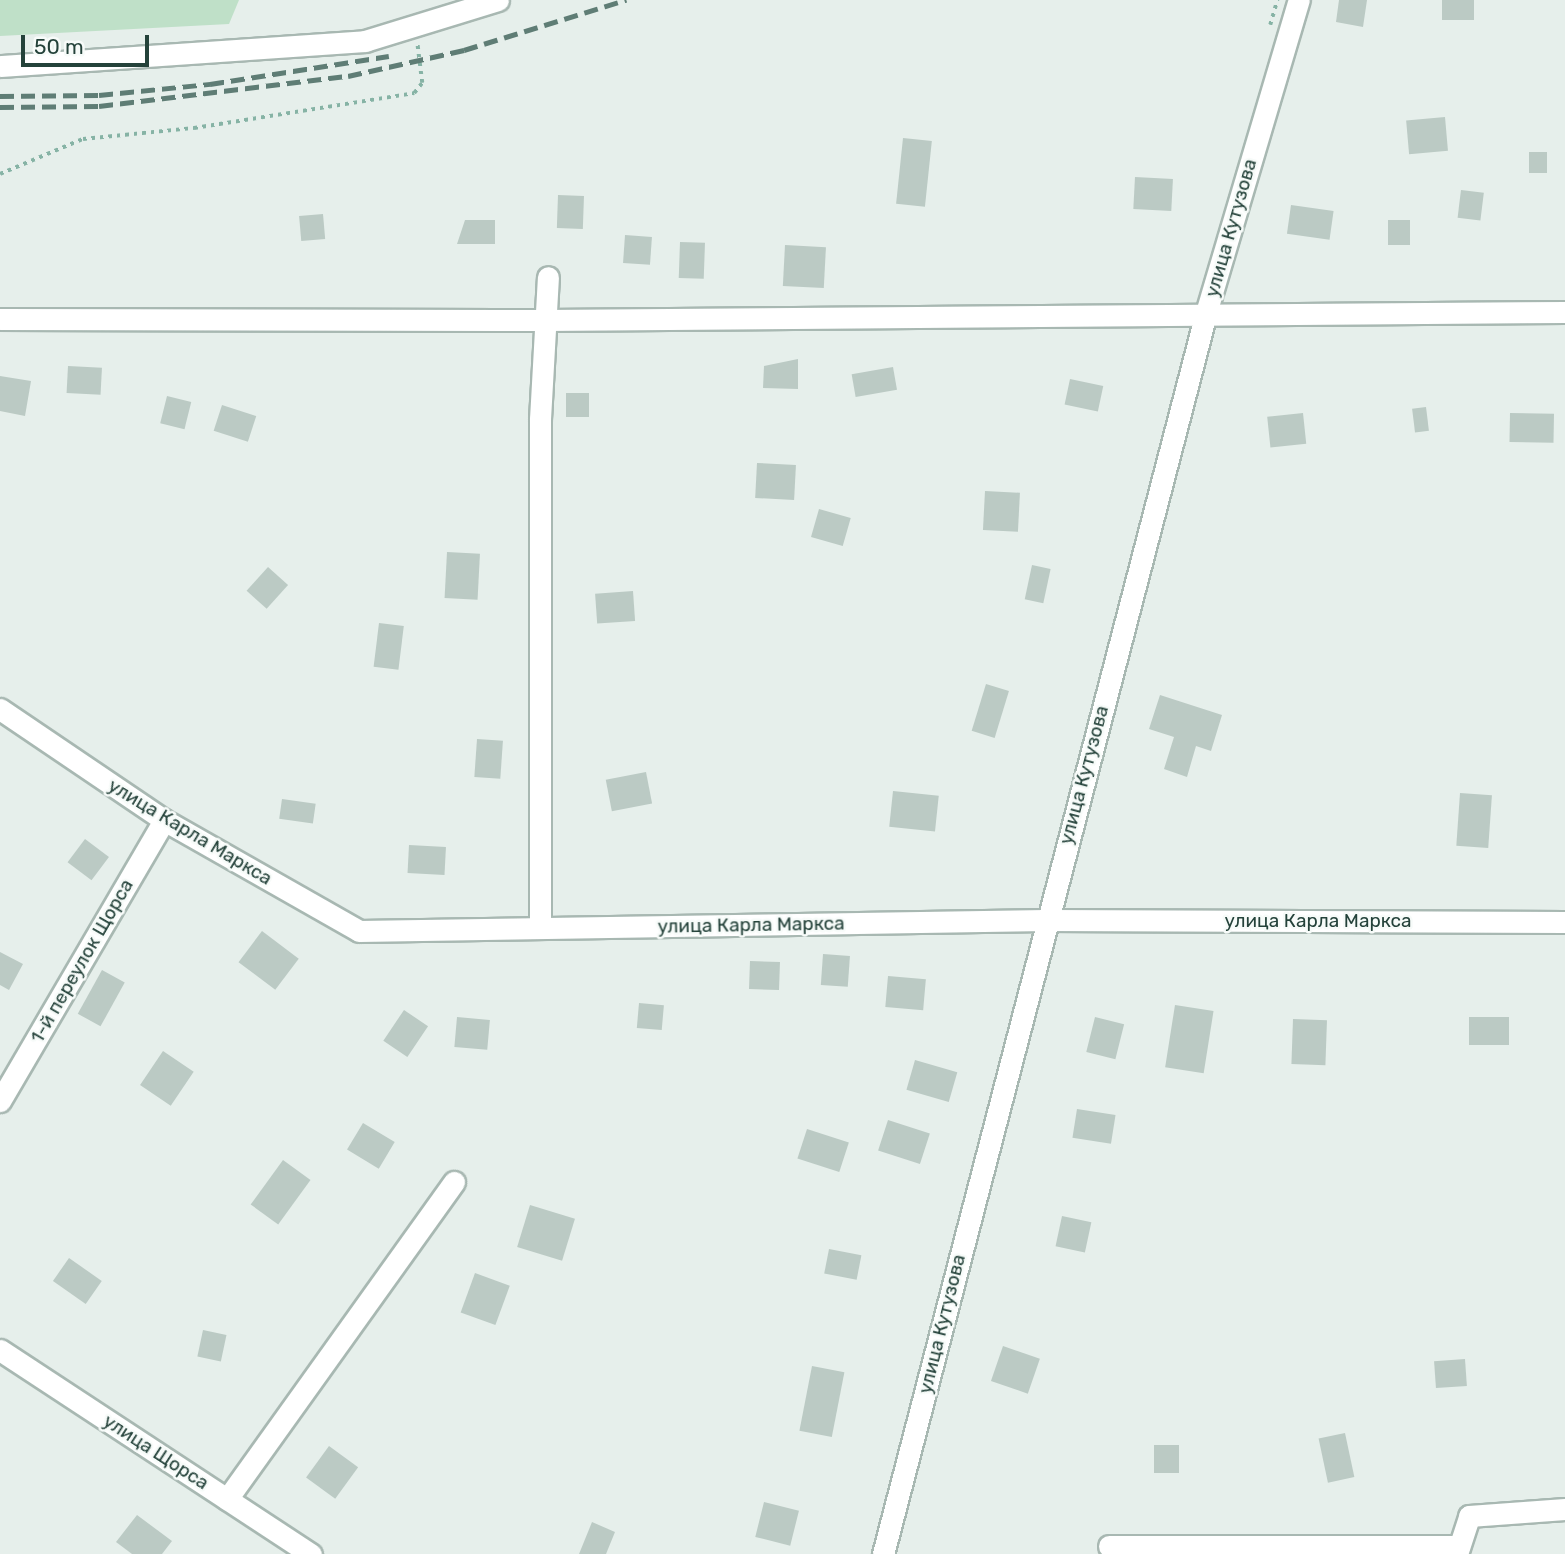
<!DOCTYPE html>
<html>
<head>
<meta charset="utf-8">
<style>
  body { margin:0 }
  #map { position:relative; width:1565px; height:1554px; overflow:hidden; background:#e6efeb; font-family:Rubik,sans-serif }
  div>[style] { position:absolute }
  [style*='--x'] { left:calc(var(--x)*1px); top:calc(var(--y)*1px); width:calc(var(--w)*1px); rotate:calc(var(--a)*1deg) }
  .green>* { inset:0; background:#bfe0c8 }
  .building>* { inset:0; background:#bbcac4; transform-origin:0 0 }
  .path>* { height:3.5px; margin-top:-1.75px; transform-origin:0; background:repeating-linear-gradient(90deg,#86b3a5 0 3.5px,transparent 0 8.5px) }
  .roads { filter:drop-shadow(2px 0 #a8b8b2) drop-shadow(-2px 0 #a8b8b2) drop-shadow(0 2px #a8b8b2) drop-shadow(0 -2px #a8b8b2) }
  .minor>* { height:21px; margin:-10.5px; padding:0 10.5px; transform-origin:10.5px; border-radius:10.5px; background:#fff }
  .rail>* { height:5px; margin-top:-2.5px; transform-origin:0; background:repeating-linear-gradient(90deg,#5f7d75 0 14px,transparent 0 21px) }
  span { translate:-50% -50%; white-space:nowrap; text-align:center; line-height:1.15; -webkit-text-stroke:5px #f7fbf9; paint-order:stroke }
  .street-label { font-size:19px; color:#24423a }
  .scale { position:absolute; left:21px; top:35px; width:128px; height:32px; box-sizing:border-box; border:4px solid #24423a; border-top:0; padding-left:9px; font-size:21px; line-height:24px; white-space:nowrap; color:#24423a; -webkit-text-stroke:5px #f7fbf9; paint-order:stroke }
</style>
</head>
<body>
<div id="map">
  <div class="green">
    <i style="clip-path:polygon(0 0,239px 0,229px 24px,0 36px)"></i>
  </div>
  <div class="building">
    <i style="clip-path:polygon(1339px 0,1367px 0,1363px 27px,1336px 22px)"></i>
    <i style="left:1442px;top:0;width:32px;height:20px"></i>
    <i style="left:1445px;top:117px;width:34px;height:39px;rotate:85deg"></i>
    <i style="left:903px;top:138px;width:29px;height:66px;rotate:6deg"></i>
    <i style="left:1529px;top:152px;width:18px;height:21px"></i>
    <i style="left:1135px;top:177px;width:38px;height:32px;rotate:3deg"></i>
    <i style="left:1461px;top:190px;width:23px;height:28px;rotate:7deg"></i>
    <i style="left:558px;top:195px;width:26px;height:33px;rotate:2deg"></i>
    <i style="left:1291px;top:205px;width:43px;height:29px;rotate:8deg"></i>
    <i style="left:323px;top:214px;width:25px;height:24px;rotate:85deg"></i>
    <i style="clip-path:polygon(465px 220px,495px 220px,495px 244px,457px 244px)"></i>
    <i style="left:1388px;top:220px;width:22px;height:25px"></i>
    <i style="left:625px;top:235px;width:27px;height:28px;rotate:4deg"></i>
    <i style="left:680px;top:242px;width:25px;height:36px;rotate:2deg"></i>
    <i style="left:785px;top:245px;width:41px;height:41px;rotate:3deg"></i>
    <i style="clip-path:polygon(798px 359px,798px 389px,763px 388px,764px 366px)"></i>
    <i style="left:68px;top:366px;width:34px;height:27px;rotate:3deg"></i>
    <i style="left:893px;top:367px;width:23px;height:42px;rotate:80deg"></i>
    <i style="clip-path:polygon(0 376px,31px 381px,25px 416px,0 411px)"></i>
    <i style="left:1070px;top:379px;width:34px;height:26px;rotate:12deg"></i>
    <i style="left:566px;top:393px;width:23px;height:24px"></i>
    <i style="left:167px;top:396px;width:25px;height:28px;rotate:14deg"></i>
    <i style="left:222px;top:405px;width:36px;height:27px;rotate:18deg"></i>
    <i style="left:1426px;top:407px;width:24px;height:14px;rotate:83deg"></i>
    <i style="left:1303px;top:413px;width:31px;height:36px;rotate:84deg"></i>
    <i style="left:1510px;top:413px;width:44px;height:29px;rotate:1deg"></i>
    <i style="left:757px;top:463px;width:39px;height:35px;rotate:3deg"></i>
    <i style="left:985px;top:491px;width:35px;height:39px;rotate:3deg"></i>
    <i style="left:819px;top:509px;width:33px;height:29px;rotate:16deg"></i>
    <i style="left:447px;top:552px;width:33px;height:46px;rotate:3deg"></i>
    <i style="left:1032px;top:565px;width:19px;height:35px;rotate:12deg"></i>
    <i style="left:268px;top:567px;width:27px;height:32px;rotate:42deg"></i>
    <i style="left:633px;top:591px;width:30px;height:38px;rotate:86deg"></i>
    <i style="left:379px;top:623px;width:25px;height:44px;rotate:7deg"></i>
    <i style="left:986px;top:684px;width:24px;height:49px;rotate:17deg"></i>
    <i style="clip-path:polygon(1160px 695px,1222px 715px,1211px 751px,1196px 746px,1187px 777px,1164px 769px,1174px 737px,1149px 729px)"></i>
    <i style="left:477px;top:739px;width:26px;height:38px;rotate:4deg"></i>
    <i style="left:646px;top:772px;width:32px;height:41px;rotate:79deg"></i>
    <i style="left:893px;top:791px;width:46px;height:36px;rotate:6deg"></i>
    <i style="left:1460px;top:793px;width:32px;height:53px;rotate:4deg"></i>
    <i style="left:282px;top:799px;width:34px;height:20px;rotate:8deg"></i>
    <i style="left:85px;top:839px;width:30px;height:29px;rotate:37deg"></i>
    <i style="left:409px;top:845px;width:37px;height:28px;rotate:3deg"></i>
    <i style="left:262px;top:931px;width:46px;height:39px;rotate:37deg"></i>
    <i style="clip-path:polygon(0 952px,23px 964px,9px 990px,0 985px)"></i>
    <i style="left:823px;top:954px;width:27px;height:31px;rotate:4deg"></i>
    <i style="left:750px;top:961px;width:30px;height:28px;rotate:2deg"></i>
    <i style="left:102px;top:970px;width:26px;height:50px;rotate:29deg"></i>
    <i style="left:888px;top:976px;width:38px;height:31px;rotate:5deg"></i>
    <i style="left:639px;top:1003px;width:25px;height:25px;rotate:5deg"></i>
    <i style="left:1175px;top:1005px;width:39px;height:63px;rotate:9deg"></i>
    <i style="left:404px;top:1010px;width:29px;height:37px;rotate:34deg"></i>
    <i style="left:457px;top:1017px;width:33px;height:30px;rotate:5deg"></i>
    <i style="left:1095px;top:1017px;width:30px;height:36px;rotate:14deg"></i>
    <i style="left:1509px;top:1017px;width:28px;height:40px;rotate:90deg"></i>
    <i style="left:1293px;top:1019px;width:34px;height:45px;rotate:2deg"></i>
    <i style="left:163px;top:1051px;width:37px;height:41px;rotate:34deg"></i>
    <i style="left:915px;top:1060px;width:44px;height:31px;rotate:16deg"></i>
    <i style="left:1077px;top:1109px;width:39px;height:29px;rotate:9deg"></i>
    <i style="left:888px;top:1120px;width:44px;height:32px;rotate:18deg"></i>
    <i style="left:363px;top:1123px;width:37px;height:31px;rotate:31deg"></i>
    <i style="left:807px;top:1129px;width:44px;height:31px;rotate:18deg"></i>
    <i style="left:283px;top:1160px;width:34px;height:55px;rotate:36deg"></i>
    <i style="left:530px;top:1205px;width:47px;height:44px;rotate:17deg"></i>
    <i style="left:1062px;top:1216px;width:30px;height:31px;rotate:12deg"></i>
    <i style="left:829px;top:1249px;width:33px;height:25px;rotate:11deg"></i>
    <i style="left:69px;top:1258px;width:40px;height:28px;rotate:35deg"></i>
    <i style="left:475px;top:1273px;width:37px;height:42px;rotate:20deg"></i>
    <i style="left:203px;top:1330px;width:24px;height:27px;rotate:12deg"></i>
    <i style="left:1003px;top:1346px;width:39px;height:37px;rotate:19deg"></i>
    <i style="left:1465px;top:1359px;width:27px;height:31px;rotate:86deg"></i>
    <i style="left:812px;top:1366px;width:33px;height:66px;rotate:11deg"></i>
    <i style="left:1345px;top:1433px;width:45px;height:27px;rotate:78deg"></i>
    <i style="left:1154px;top:1445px;width:25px;height:28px"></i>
    <i style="left:329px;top:1446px;width:36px;height:39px;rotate:36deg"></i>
    <i style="left:764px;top:1502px;width:36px;height:36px;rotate:14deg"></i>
    <i style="clip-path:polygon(137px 1515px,172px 1541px,162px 1554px,132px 1554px,116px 1542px)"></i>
    <i style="clip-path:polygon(592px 1522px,615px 1532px,606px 1554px,579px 1554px)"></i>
  </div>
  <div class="path">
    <i style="--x:1270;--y:25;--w:26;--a:-74"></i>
    <i style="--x:0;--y:174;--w:90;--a:-22.9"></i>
    <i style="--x:83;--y:139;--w:112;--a:-5.7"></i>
    <i style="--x:194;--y:128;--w:223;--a:-9"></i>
    <i style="--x:414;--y:93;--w:13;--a:-51"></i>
    <i style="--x:422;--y:83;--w:38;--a:-97"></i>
  </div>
  <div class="roads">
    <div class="minor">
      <i style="--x:0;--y:66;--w:366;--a:-3.9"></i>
      <i style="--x:365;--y:41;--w:139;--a:-17.1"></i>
      <i style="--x:0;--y:319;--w:545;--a:0.11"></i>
      <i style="--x:545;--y:320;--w:1020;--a:-0.45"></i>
      <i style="--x:0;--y:709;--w:198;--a:34.1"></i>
      <i style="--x:164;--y:820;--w:224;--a:29.6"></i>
      <i style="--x:359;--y:931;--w:687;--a:-0.92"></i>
      <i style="--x:1046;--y:920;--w:519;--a:0.22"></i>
      <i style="--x:540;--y:928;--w:509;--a:-90"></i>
      <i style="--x:540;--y:419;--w:142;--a:-86.8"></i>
      <i style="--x:0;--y:1101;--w:325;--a:-59.7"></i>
      <i style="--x:0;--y:1350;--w:372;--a:33.3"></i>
      <i style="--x:227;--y:1499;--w:390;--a:-54.4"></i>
      <i style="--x:1109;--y:1546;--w:350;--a:0"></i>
      <i style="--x:883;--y:1554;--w:1282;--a:-75.41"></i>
      <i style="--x:1206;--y:313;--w:327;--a:-73.5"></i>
      <i style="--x:1457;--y:1554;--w:40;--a:-72"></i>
      <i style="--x:1469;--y:1516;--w:96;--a:-4.2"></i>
    </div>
  </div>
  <div class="rail">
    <i style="--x:0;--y:96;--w:99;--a:-0.6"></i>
    <i style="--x:99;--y:95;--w:112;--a:-5.7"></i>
    <i style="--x:210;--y:84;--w:181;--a:-8.9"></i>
    <i style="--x:0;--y:107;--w:99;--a:-0.6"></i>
    <i style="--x:99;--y:106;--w:251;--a:-6.9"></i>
    <i style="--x:348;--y:76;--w:119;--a:-12.6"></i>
    <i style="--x:464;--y:50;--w:170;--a:-17.2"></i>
  </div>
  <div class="street-label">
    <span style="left:1231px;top:228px;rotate:-74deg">улица Кутузова</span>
    <span style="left:1084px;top:775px;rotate:-75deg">улица Кутузова</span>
    <span style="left:190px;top:832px;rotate:31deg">улица Карла Маркса</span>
    <span style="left:1318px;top:921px">улица Карла Маркса</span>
    <span style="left:751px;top:925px;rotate:-1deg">улица Карла Маркса</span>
    <span style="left:82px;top:961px;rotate:-60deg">1-й переулок Щорса</span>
    <span style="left:942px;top:1324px;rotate:-76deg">улица Кутузова</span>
    <span style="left:156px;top:1452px;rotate:33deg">улица Щорса</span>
  </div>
  <div class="scale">50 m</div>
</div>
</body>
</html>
